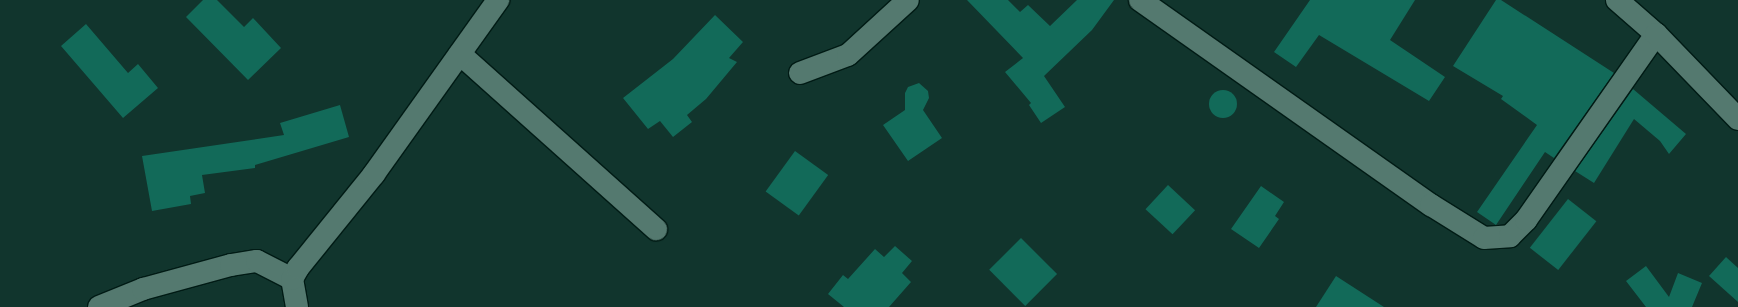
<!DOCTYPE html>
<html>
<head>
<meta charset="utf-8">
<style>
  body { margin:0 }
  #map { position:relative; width:1738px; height:307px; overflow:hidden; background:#11352d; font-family:"Asap Condensed",sans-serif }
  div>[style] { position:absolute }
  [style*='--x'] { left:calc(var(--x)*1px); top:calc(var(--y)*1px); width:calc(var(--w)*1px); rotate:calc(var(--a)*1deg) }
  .building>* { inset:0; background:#126a59; transform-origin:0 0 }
  .round { border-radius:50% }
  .roads { filter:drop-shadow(1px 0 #011b15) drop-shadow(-1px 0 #011b15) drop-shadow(0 1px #011b15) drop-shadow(0 -1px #011b15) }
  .street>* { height:22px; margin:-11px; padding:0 11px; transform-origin:11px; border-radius:11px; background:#54796f }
  .secondary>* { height:22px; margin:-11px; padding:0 11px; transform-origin:11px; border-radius:11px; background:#54796f }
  span { translate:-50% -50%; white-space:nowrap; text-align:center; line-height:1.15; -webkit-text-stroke:3px #0a1915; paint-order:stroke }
</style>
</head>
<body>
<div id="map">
  <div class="building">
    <i style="clip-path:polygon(203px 0,217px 0,244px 27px,253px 18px,281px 48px,248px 80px,186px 17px)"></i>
    <i style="clip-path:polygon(967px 0,1008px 0,1020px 12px,1028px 5px,1050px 26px,1077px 0,1114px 0,1092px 30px,1044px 76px,1065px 107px,1041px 123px,1029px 105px,1031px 103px,1005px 72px,1023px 58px)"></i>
    <i style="clip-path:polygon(1310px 0,1415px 0,1390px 40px,1445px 77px,1429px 101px,1319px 35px,1296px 67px,1274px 52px)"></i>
    <i style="clip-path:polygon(1496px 0,1501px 0,1614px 73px,1554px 158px,1545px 152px,1496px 225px,1477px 212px,1537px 125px,1501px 99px,1503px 96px,1453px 66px)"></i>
    <i style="clip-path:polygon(715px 15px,743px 42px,729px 58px,737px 62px,706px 99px,687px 115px,692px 122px,673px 137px,660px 121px,648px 129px,623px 98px,673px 59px)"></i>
    <i style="clip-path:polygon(86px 24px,128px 73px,138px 64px,158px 88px,123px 118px,61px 46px)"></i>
    <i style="clip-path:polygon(919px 83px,928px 91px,929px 98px,923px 110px,942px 138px,908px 161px,883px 125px,905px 110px,905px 93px,908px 87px)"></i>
    <i style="clip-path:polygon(1633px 89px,1686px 134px,1669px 154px,1660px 141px,1634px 119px,1594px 183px,1575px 171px)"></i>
    <i class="round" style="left:1209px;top:90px;width:28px;height:28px"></i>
    <i style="clip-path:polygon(340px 105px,349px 137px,255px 165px,255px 168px,202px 175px,205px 193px,190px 196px,191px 204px,152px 211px,142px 156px,284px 135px,280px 123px)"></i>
    <i style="left:795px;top:151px;width:41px;height:50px;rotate:36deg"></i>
    <i style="left:1168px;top:185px;width:37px;height:33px;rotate:43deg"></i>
    <i style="clip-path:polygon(1261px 186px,1284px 202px,1275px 216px,1279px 219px,1259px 248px,1231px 229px)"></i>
    <i style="left:1568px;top:199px;width:36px;height:62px;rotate:38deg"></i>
    <i style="left:1021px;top:238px;width:51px;height:45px;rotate:45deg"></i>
    <i style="clip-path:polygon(895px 246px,912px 261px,902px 273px,911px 282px,889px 307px,844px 307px,828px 294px,843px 275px,848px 279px,875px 249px,884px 257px)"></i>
    <i style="clip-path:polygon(1726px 257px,1738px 268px,1738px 302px,1709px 276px)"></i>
    <i style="clip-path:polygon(1646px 266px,1669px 297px,1678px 273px,1702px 283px,1692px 307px,1646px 307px,1626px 281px)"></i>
    <i style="clip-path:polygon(1336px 276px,1384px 307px,1316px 307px)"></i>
  </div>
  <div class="roads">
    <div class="street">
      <i style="--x:1140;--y:0;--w:356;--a:35.2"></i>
      <i style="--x:1431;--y:205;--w:62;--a:31.9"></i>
      <i style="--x:1484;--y:238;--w:26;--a:-4"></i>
      <i style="--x:1510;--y:236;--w:23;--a:-45"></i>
      <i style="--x:1526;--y:220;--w:227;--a:-55"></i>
      <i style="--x:460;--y:54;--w:263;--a:41.8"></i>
      <i style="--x:800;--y:73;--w:51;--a:-20.6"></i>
      <i style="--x:848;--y:55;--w:81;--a:-42.5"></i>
      <i style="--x:99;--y:307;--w:48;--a:-22.2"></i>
      <i style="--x:143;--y:289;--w:91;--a:-15.3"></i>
      <i style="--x:231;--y:265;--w:26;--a:-9"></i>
      <i style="--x:257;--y:261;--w:39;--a:27"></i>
      <i style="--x:297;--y:307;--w:28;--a:-100"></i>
      <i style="--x:292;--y:279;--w:13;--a:-61"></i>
      <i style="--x:298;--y:268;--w:121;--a:-51"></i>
      <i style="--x:374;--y:174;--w:214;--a:-54.5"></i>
    </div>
    <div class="secondary">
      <i style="--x:1617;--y:0;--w:52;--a:41.1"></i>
      <i style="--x:1656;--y:34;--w:118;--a:46"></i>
    </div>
  </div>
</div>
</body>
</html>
